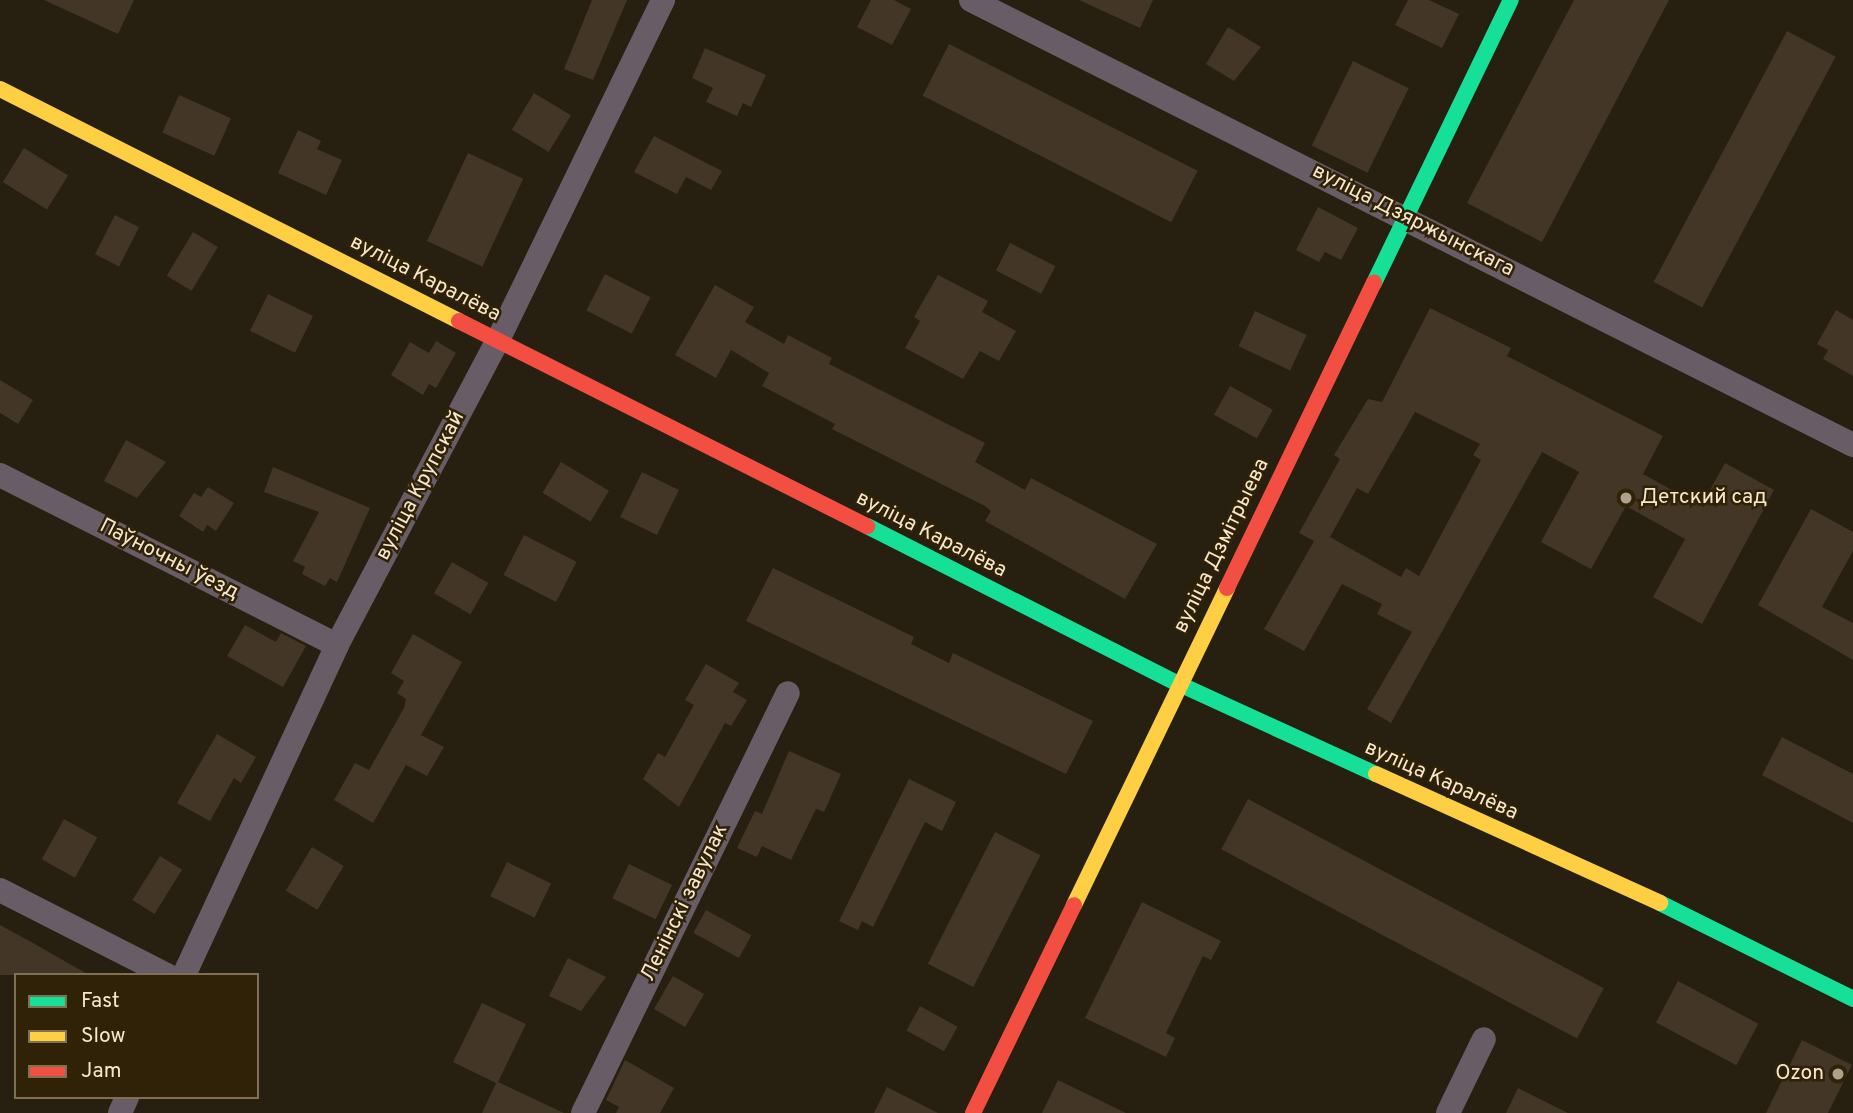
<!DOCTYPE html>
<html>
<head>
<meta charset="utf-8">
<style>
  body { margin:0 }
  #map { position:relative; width:1853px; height:1113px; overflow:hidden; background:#271f10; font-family:Overpass,sans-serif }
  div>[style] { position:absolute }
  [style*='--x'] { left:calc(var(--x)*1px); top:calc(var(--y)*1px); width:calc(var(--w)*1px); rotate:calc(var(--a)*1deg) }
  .building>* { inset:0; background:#433626; transform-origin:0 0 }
  .street>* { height:24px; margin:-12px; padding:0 12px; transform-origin:12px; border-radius:12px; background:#685c66 }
  .fast>* { height:16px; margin:-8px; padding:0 8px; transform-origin:8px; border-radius:8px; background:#16e098 }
  .slow>* { height:16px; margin:-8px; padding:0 8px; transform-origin:8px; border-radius:8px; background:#ffcf43 }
  .jam>* { height:16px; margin:-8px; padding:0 8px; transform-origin:8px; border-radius:8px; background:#f24e42 }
  .dots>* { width:19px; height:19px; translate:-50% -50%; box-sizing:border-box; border:4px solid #302207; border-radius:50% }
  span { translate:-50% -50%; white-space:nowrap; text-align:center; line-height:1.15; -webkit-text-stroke:5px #302207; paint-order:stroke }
  .street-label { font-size:21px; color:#f6e7cd }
  .poi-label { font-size:21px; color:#f6e7cd }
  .left { translate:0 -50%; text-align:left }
  .right { translate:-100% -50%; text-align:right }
  .legend { position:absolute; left:14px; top:973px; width:245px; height:126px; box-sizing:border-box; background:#302207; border:2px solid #7f7156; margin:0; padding:9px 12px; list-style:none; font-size:21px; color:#f6e7cd }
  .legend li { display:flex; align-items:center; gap:14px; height:35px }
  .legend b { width:35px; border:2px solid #7f7156 }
</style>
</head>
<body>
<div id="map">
  <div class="building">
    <i style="clip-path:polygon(44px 0,134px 0,118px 34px)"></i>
    <i style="clip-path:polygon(592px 0,627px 0,593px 80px,564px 69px)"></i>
    <i style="clip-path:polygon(871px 0,894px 0,911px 9px,892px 45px,857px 27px)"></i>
    <i style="clip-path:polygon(1079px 0,1153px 0,1140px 28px)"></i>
    <i style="clip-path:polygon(1408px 0,1429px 0,1459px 14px,1442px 48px,1395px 25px)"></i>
    <i style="clip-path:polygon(1574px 0,1669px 0,1542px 242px,1467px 203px)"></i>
    <i style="clip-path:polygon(1228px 27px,1261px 47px,1234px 81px,1206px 64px)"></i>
    <i style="left:1787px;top:31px;width:55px;height:284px;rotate:28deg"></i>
    <i style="left:949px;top:44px;width:279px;height:58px;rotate:27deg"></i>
    <i style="clip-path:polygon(705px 48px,766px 75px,751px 107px,743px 103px,737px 116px,706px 102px,713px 88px,692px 78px)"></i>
    <i style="left:1353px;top:61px;width:62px;height:94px;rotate:26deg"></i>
    <i style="left:534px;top:93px;width:43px;height:43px;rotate:31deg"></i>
    <i style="left:179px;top:95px;width:57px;height:41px;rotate:24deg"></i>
    <i style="clip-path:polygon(298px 130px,321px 141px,317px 149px,342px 160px,326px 195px,278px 173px)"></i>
    <i style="clip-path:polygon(654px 136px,722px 171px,711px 190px,686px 177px,677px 194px,634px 172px)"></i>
    <i style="left:24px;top:148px;width:52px;height:40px;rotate:32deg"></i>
    <i style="left:468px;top:153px;width:61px;height:97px;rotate:25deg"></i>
    <i style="clip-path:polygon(1318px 207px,1358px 228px,1341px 260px,1325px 252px,1319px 262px,1296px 250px)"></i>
    <i style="left:115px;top:215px;width:27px;height:44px;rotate:27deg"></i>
    <i style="left:193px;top:232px;width:29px;height:51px;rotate:31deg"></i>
    <i style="left:1010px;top:243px;width:51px;height:31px;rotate:27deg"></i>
    <i style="left:605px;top:274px;width:51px;height:41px;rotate:27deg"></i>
    <i style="clip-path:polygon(938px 275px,988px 301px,982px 312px,1016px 331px,999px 361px,980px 351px,963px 379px,905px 348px,920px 321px,914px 317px)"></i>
    <i style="clip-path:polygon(715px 285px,754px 307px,745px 322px,784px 344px,788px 335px,832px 358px,829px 364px,985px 443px,975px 462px,1025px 490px,1031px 478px,1157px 544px,1125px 599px,985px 521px,991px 511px,985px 506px,832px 429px,835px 424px,762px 386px,769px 373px,731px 350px,716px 378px,675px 355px)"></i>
    <i style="left:268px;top:294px;width:50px;height:41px;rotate:26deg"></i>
    <i style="clip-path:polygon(evenodd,1430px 308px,1511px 348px,1507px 356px,1663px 436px,1643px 474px,1701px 506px,1725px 463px,1774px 490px,1702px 624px,1653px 597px,1685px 539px,1626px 506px,1591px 569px,1541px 542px,1579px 472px,1542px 452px,1391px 723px,1367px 709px,1412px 632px,1377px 614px,1382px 604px,1342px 584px,1304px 651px,1264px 629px,1314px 541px,1299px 533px,1340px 459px,1334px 455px,1368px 399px,1382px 402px,1430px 308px,1415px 412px,1480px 444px,1473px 455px,1481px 460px,1419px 576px,1406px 568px,1401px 577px,1330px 537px,1357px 488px,1368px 494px,1415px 412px)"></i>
    <i style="clip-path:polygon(1836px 310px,1853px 320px,1853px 376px,1823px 359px,1828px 350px,1817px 344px)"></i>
    <i style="left:1255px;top:311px;width:57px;height:39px;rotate:25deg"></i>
    <i style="clip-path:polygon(436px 341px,456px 353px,436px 388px,429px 384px,423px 395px,391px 375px,410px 342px,429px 353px)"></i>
    <i style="clip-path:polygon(0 380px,33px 400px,18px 424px,0 413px)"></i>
    <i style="left:1230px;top:386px;width:49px;height:33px;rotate:29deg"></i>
    <i style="clip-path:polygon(126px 440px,166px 462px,137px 498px,104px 481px)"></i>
    <i style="left:561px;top:462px;width:56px;height:36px;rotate:31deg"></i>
    <i style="clip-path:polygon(273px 467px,370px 508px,337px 582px,330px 578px,325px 586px,302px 574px,305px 567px,293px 561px,319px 512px,264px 492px)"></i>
    <i style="left:642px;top:472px;width:41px;height:50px;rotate:26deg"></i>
    <i style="clip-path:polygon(208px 487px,234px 503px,216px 531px,207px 525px,203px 532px,179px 516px,194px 493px,201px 497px)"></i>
    <i style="clip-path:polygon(1811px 509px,1853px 532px,1853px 551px,1822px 607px,1853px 623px,1853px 660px,1758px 605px)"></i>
    <i style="left:524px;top:535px;width:59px;height:45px;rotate:27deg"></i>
    <i style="left:452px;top:562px;width:42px;height:36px;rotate:30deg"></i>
    <i style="clip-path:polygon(773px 568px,914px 637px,911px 644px,949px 663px,953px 653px,1093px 721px,1066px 774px,746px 621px)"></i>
    <i style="clip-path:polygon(245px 625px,276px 642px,281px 633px,306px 646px,283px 687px,227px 656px)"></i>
    <i style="clip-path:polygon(413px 634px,462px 662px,421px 735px,444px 747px,427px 776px,406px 765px,373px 823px,334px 800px,355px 763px,369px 770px,404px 708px,406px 699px,397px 693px,404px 681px,391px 673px)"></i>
    <i style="clip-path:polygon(706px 664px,739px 683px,733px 692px,747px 700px,731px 726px,725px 723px,679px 807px,643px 779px,658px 753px,665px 757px,694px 705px,685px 700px)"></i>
    <i style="clip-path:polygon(217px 734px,256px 757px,241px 783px,234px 778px,210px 821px,177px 803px)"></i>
    <i style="clip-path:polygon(1782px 737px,1853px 774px,1853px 823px,1762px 775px)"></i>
    <i style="clip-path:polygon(789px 751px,841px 774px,824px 812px,816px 809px,791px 860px,762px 846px,757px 857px,737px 848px,755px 811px,762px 814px)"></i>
    <i style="clip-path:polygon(909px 779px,956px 802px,942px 831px,925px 822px,873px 927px,862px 921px,858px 930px,839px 921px)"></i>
    <i style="left:1248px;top:799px;width:403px;height:57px;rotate:28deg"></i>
    <i style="left:64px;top:819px;width:38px;height:46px;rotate:29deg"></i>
    <i style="left:995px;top:832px;width:51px;height:148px;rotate:27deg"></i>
    <i style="left:312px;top:847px;width:37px;height:51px;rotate:31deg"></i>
    <i style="left:160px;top:856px;width:26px;height:52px;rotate:32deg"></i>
    <i style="left:507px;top:862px;width:49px;height:38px;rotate:26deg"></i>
    <i style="left:629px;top:864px;width:48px;height:38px;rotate:26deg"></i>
    <i style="clip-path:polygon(1142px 902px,1221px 941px,1211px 960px,1203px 956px,1166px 1033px,1175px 1038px,1166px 1057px,1085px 1018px)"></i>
    <i style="left:706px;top:910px;width:52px;height:26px;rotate:29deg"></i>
    <i style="clip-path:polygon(0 925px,33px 943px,89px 975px,0 975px)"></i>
    <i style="clip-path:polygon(568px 958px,606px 977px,581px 1011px,549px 996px)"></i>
    <i style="left:673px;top:976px;width:36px;height:38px;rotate:30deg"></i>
    <i style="left:1678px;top:981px;width:91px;height:47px;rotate:28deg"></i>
    <i style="clip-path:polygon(482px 1003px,526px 1024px,498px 1082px,564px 1113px,482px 1113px,496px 1083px,453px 1062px)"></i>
    <i style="left:920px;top:1006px;width:43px;height:28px;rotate:29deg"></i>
    <i style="clip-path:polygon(1802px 1040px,1852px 1065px,1828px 1113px,1766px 1113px)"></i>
    <i style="clip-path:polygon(625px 1060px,674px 1088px,660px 1113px,616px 1113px,619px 1107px,606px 1100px)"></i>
    <i style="clip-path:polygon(1058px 1080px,1126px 1113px,1042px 1113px)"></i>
    <i style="clip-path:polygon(887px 1087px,938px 1113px,874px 1113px)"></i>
    <i style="clip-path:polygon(1518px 1088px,1568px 1113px,1506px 1113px)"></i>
  </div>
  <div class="street">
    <i style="--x:971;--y:0;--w:988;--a:26.77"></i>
    <i style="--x:0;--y:475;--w:377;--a:26.8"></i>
    <i style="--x:0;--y:890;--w:187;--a:27"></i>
    <i style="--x:184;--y:975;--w:364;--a:-65.1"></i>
    <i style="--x:337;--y:645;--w:345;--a:-62.2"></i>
    <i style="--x:498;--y:340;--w:378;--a:-64.1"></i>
    <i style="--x:120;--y:1113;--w:17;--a:-66"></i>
    <i style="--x:583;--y:1113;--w:467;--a:-64"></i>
    <i style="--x:1448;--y:1113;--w:82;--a:-64.1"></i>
  </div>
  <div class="fast">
    <i style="--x:1374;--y:283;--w:314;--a:-64.2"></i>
    <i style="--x:867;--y:526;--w:347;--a:26.9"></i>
    <i style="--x:1177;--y:683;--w:219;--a:24.6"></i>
    <i style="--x:1660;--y:903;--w:216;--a:26.4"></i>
  </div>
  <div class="slow">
    <i style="--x:0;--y:89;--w:514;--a:26.81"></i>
    <i style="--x:1376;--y:774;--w:312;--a:24.4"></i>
    <i style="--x:1074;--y:905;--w:352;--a:-64.2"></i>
  </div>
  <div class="jam">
    <i style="--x:459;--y:321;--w:457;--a:26.7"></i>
    <i style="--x:1227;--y:588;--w:339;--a:-64.3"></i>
    <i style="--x:973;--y:1113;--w:231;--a:-64.1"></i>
  </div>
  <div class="dots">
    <i style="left:1626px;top:498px;background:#aea18b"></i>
    <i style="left:1838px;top:1074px;background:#aea18b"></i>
  </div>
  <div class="street-label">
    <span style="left:1413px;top:221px;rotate:27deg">вуліца Дзяржынскага</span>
    <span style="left:425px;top:279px;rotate:27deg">вуліца Каралёва</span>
    <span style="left:421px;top:486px;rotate:-62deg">вуліца Крупскай</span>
    <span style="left:931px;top:535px;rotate:27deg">вуліца Каралёва</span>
    <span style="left:1222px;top:546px;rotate:-64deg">вуліца Дзмітрыева</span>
    <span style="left:169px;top:560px;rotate:27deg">Паўночны ўезд</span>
    <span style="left:1441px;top:781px;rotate:24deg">вуліца Каралёва</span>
    <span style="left:685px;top:903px;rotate:-64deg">Ленінскі завулак</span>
  </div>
  <div class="poi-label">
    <span class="left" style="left:1640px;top:498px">Детский сад</span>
    <span class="right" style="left:1824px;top:1074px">Ozon</span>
  </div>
  <ul class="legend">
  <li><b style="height:9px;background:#16e098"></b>Fast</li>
  <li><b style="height:9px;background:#ffcf43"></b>Slow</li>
  <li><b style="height:9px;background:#f24e42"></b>Jam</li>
  </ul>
</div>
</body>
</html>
